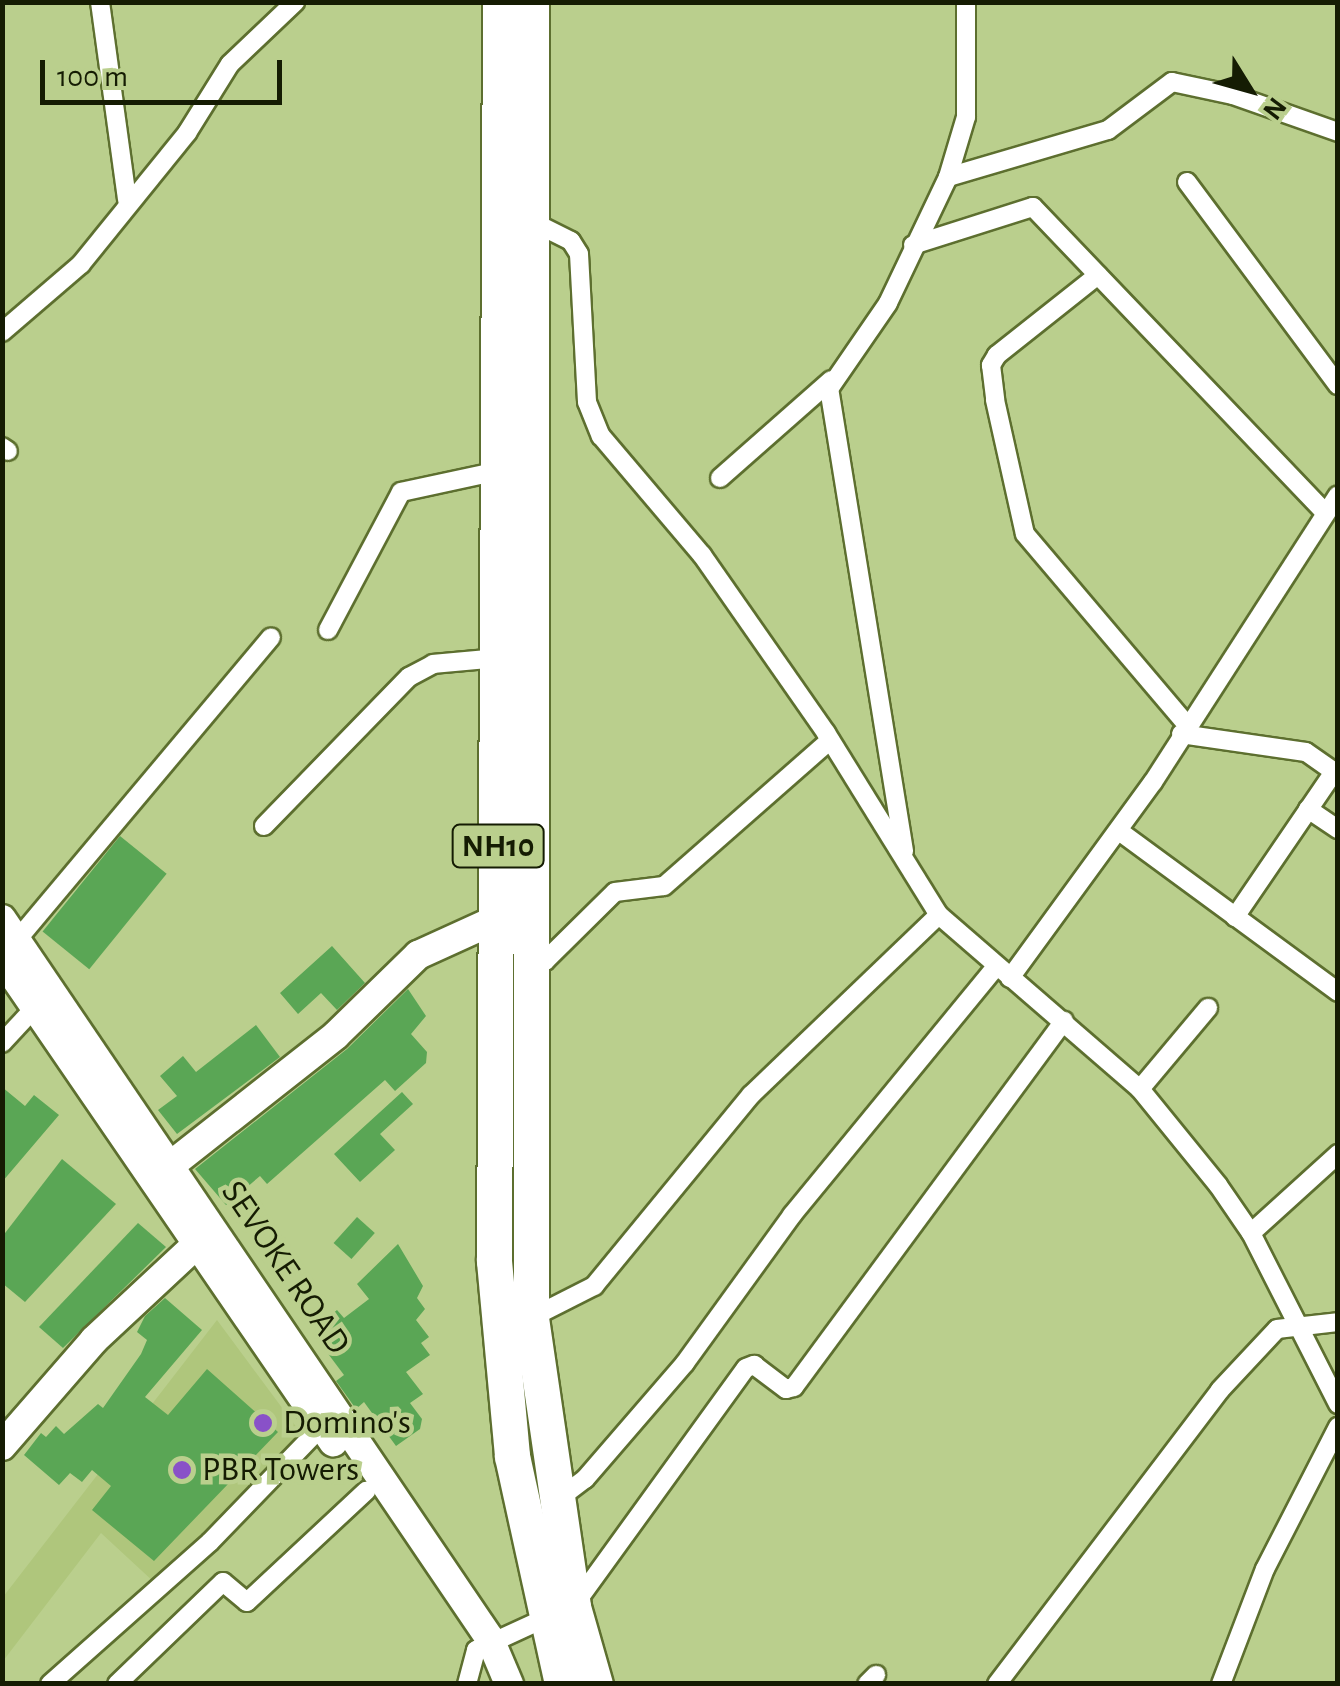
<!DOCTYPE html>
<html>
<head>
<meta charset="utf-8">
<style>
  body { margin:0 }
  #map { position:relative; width:1340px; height:1686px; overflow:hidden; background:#bacf8d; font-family:"Alegreya Sans",sans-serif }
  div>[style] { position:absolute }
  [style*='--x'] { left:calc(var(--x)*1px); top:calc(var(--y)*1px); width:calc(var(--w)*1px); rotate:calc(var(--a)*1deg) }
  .built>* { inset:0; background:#afc67c }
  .building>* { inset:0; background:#5aa655; transform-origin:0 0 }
  .roads { filter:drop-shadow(2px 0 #5d6f2f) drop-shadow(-2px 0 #5d6f2f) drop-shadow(0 2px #5d6f2f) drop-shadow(0 -2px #5d6f2f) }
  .street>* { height:18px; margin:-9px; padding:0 9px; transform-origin:9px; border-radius:9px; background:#fff }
  .secondary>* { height:28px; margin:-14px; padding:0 14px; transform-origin:14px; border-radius:14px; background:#fff }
  .highway>* { height:35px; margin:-17.5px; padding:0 17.5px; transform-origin:17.5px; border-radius:17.5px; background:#fff }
  .dots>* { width:28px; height:28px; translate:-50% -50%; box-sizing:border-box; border:5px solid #bacf8d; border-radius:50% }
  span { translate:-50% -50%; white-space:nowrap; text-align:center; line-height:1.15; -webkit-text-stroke:9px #bacf8d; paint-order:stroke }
  .shield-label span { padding:2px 8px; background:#bacf8d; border:2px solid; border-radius:8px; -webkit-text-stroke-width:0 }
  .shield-label { font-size:32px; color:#151c03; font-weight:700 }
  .street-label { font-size:35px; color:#151c03 }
  .poi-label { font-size:35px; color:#151c03 }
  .left { translate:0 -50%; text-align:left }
  .frame { position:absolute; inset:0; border:5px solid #151c03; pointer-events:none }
  .north { position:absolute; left:1200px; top:40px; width:100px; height:100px; -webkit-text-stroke:8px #bacf8d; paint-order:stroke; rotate:127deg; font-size:28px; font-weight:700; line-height:40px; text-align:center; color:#151c03 }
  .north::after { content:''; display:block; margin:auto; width:35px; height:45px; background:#151c03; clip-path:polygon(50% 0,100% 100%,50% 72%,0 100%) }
  .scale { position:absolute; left:40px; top:60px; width:242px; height:45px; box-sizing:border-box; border:5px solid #151c03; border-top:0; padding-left:12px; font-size:30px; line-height:35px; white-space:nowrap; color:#151c03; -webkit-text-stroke:8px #bacf8d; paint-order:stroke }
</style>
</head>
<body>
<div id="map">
  <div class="built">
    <i style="clip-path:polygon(217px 1320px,300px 1432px,155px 1583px,101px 1533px,3px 1661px,3px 1597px)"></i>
  </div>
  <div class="building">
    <i style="left:120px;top:836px;width:60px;height:123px;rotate:39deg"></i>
    <i style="clip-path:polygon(332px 946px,365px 983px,337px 1010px,321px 993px,298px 1014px,280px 993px)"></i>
    <i style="clip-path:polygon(408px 989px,426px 1016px,411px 1034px,427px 1052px,426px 1063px,395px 1091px,385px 1080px,267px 1184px,260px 1176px,226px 1205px,195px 1169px,347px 1049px)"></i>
    <i style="clip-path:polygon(256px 1025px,280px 1057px,177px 1134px,158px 1110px,177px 1096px,160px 1076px,183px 1056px,196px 1072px)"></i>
    <i style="clip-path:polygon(2px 1087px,25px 1106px,34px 1095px,59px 1115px,2px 1182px)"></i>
    <i style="clip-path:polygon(402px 1092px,413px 1104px,380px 1134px,395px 1150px,360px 1182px,334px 1154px)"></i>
    <i style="clip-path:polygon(62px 1159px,116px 1204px,25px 1302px,2px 1283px,2px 1237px)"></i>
    <i style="left:357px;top:1217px;width:24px;height:35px;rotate:42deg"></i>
    <i style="clip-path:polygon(138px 1223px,166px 1247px,63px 1348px,39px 1327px)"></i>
    <i style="clip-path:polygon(398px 1244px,423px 1286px,417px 1298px,425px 1309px,416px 1320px,429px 1337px,421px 1343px,430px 1355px,406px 1372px,423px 1394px,410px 1403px,422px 1419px,420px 1429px,396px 1446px,364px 1402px,356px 1409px,336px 1381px,344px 1375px,317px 1339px,333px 1327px,327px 1318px,337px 1310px,344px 1318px,369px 1299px,357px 1284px)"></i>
    <i style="clip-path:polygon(165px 1298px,202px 1330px,145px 1397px,168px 1415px,207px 1369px,278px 1432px,154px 1561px,92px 1510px,111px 1486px,92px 1470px,82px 1482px,70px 1473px,59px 1485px,24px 1455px,41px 1433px,46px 1437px,56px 1426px,64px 1434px,98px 1404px,103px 1408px,141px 1354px,147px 1340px,137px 1332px,145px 1316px)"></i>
  </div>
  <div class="roads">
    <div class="street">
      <i style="--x:100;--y:2;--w:200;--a:82.2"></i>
      <i style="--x:948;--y:177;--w:167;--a:-16.4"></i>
      <i style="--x:1108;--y:130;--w:80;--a:-36.9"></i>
      <i style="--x:1172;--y:82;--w:62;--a:12"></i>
      <i style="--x:1233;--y:95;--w:111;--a:19.4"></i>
      <i style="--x:1187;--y:182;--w:253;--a:53.4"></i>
      <i style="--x:533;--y:222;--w:42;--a:26.6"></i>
      <i style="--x:571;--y:241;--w:15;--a:58"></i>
      <i style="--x:579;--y:254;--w:148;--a:86.9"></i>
      <i style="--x:587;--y:402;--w:37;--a:68"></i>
      <i style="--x:601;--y:436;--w:156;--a:49.7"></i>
      <i style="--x:702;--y:555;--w:217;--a:55.1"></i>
      <i style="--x:826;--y:733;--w:214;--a:58.2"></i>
      <i style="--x:939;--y:915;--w:266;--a:40.9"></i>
      <i style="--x:1140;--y:1089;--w:124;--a:50.9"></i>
      <i style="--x:1218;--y:1185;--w:58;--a:55.5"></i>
      <i style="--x:1251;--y:1233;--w:192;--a:63"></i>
      <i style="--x:913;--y:245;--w:126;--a:-17.6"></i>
      <i style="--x:1033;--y:207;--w:423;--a:46.3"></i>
      <i style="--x:1098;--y:275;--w:129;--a:141.6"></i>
      <i style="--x:997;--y:355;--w:12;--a:121"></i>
      <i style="--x:991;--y:365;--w:35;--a:83"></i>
      <i style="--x:995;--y:400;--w:137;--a:77.4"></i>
      <i style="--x:1025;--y:534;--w:249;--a:49.7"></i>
      <i style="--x:2;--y:332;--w:104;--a:-40.7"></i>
      <i style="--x:81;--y:264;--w:169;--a:-51"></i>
      <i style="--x:187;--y:133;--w:81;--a:-58.1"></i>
      <i style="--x:230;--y:64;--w:90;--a:-43.6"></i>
      <i style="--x:2;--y:447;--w:7;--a:34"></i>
      <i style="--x:720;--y:478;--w:148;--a:-41.4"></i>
      <i style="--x:328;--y:630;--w:156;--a:-62.1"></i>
      <i style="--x:401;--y:492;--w:99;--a:-12.2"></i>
      <i style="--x:1181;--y:734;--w:126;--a:8.2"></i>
      <i style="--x:1306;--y:752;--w:39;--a:35"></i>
      <i style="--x:1308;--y:809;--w:36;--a:34"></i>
      <i style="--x:264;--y:826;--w:208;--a:-45.8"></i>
      <i style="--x:409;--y:677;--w:27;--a:-28"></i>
      <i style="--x:433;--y:664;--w:65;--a:-5.3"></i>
      <i style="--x:1119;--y:831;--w:272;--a:36.3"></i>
      <i style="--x:904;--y:851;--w:468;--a:-99.2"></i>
      <i style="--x:829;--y:389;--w:104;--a:-55.5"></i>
      <i style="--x:888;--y:303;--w:140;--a:-64.5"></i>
      <i style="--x:948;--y:177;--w:63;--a:-73.3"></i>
      <i style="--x:966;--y:117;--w:115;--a:-90"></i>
      <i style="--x:1235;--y:917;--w:176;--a:-55.7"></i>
      <i style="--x:17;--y:940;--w:395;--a:-50"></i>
      <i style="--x:530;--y:966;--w:16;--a:-18"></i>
      <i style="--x:545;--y:961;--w:98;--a:-44.6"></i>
      <i style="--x:615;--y:892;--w:49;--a:-7"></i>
      <i style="--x:664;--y:886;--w:221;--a:-41.3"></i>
      <i style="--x:1010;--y:978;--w:243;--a:-53.9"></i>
      <i style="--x:1153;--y:782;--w:341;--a:-57.2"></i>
      <i style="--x:2;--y:1043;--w:54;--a:-47.2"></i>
      <i style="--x:1140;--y:1089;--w:106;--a:-50"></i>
      <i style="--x:1251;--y:1233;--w:118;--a:-42.2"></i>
      <i style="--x:531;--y:1318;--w:71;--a:-26.9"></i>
      <i style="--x:594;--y:1286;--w:247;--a:-50.6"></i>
      <i style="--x:751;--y:1095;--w:260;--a:-43.8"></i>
      <i style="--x:557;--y:1500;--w:35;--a:-37"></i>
      <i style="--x:585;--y:1479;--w:153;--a:-49.2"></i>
      <i style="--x:685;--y:1363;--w:183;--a:-54.1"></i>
      <i style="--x:792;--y:1215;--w:321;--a:-50.6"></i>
      <i style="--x:575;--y:1604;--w:291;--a:-54.1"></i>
      <i style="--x:746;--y:1368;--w:9;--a:-21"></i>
      <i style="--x:754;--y:1365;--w:40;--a:37"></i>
      <i style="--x:786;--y:1389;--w:8;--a:-14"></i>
      <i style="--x:794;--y:1387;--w:455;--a:-53.6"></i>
      <i style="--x:50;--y:1684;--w:214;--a:-41.6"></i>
      <i style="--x:210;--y:1542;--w:161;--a:-46"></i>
      <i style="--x:117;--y:1684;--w:147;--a:-43.9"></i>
      <i style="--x:223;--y:1582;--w:31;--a:40"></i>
      <i style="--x:247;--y:1602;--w:163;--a:-43"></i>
      <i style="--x:467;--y:1684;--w:35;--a:-75"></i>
      <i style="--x:476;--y:1650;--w:84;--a:-24.7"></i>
      <i style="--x:867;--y:1684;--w:13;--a:-45"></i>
      <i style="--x:997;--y:1684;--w:369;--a:-52.8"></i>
      <i style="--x:1220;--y:1390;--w:83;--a:-46.9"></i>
      <i style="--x:1277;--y:1329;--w:61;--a:-6.5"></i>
      <i style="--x:1221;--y:1684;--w:123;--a:-69.1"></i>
      <i style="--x:1265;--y:1569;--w:160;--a:-62.8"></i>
    </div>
    <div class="secondary">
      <i style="--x:2;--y:919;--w:870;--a:55.87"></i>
      <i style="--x:490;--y:1639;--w:49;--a:67.1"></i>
      <i style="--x:2;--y:959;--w:586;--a:55.58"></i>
      <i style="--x:171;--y:1165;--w:210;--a:-38.2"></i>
      <i style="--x:336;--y:1035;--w:115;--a:-44.3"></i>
      <i style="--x:418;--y:955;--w:87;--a:-24.5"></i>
      <i style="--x:2;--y:1446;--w:140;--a:-49"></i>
      <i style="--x:94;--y:1340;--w:158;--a:-43"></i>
    </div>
    <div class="highway">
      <i style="--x:500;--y:2;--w:1259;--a:90.27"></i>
      <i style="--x:494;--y:1261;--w:196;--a:84.7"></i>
      <i style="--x:512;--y:1456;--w:233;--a:77.6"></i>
      <i style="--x:531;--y:2;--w:1316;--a:90"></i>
      <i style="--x:531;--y:1318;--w:292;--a:81.7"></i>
      <i style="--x:573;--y:1607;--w:80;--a:74.1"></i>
    </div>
  </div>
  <div class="dots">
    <i style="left:263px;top:1423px;background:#8951c8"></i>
    <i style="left:182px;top:1470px;background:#8951c8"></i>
  </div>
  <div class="shield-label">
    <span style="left:498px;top:846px">NH10</span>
  </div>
  <div class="street-label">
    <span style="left:285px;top:1268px;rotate:56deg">SEVOKE ROAD</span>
  </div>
  <div class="poi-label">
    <span class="left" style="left:283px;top:1423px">Domino's</span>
    <span class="left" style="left:202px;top:1470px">PBR Towers</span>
  </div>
  <div class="frame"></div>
  <div class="north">N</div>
  <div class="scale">100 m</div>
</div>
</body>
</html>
